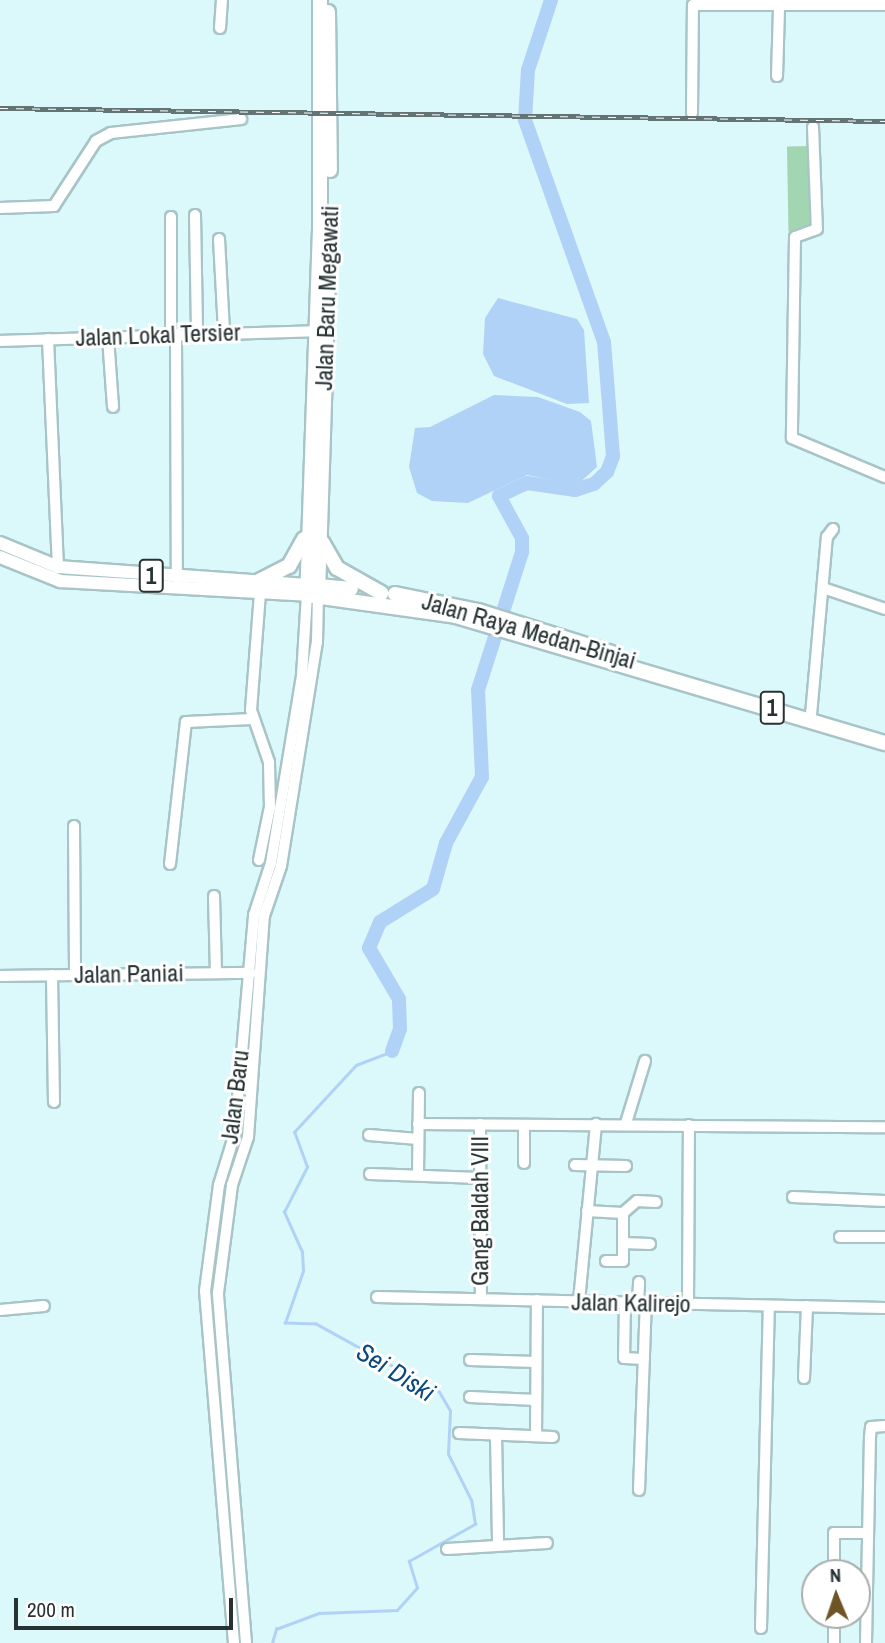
<!DOCTYPE html>
<html>
<head>
<meta charset="utf-8">
<style>
  body { margin:0 }
  #map { position:relative; width:885px; height:1643px; overflow:hidden; background:#dbf8fa; font-family:"Archivo Narrow",sans-serif }
  div>[style] { position:absolute }
  [style*='--x'] { left:calc(var(--x)*1px); top:calc(var(--y)*1px); width:calc(var(--w)*1px); rotate:calc(var(--a)*1deg) }
  .green>* { inset:0; background:#a2d5b2; transform-origin:0 0 }
  .water>* { inset:0; background:#b0d2f7 }
  .stream>* { height:2.5px; margin:-1.25px; padding:0 1.25px; transform-origin:1.25px; border-radius:1.25px; background:#b0d2f7 }
  .river>* { height:14px; margin:-7px; padding:0 7px; transform-origin:7px; border-radius:7px; background:#b0d2f7 }
  .roads { filter:drop-shadow(2px 0 #a8c4c6) drop-shadow(-2px 0 #a8c4c6) drop-shadow(0 2px #a8c4c6) drop-shadow(0 -2px #a8c4c6) }
  .minor>* { height:10px; margin:-5px; padding:0 5px; transform-origin:5px; border-radius:5px; background:#fff }
  .major>* { height:12px; margin:-6px; padding:0 6px; transform-origin:6px; border-radius:6px; background:#fff }
  .highway>* { height:14px; margin:-7px; padding:0 7px; transform-origin:7px; border-radius:7px; background:#fff }
  .rail>* { height:5px; margin-top:-2.5px; transform-origin:0; background:repeating-linear-gradient(90deg,#fff 0 8px,#637475 0 16px); box-sizing:border-box; border-block:2px solid #637475 }
  span { translate:-50% -50%; white-space:nowrap; text-align:center; line-height:1.15; -webkit-text-stroke:6px #fff; paint-order:stroke }
  .shield-label span { padding:2px 5px; background:#fff; border:2px solid; border-radius:5px; -webkit-text-stroke-width:0 }
  .shield-label { font-size:23px; color:#273233; font-weight:700 }
  .street-label { font-size:24px; color:#273233 }
  .water-label { font-size:26px; color:#0a497f; font-style:italic }
  .north { position:absolute; left:801px; top:1559px; width:70px; height:70px; box-sizing:border-box; background:#fff; border:2px solid #a9adad; border-radius:50%; rotate:358deg; font-size:19px; font-weight:700; line-height:28px; text-align:center; color:#273233 }
  .north::after { content:''; display:block; margin:auto; width:24px; height:32px; background:#6d5526; clip-path:polygon(50% 0,100% 100%,50% 72%,0 100%) }
  .scale { position:absolute; left:14px; top:1598px; width:219px; height:32px; box-sizing:border-box; border:4px solid #273233; border-top:0; padding-left:9px; font-size:21px; line-height:24px; white-space:nowrap; color:#273233; -webkit-text-stroke:5px #fff; paint-order:stroke }
</style>
</head>
<body>
<div id="map">
  <div class="green">
    <i style="left:811px;top:146px;width:85px;height:24px;rotate:89deg"></i>
  </div>
  <div class="water">
    <i style="clip-path:polygon(498px 298px,577px 319px,584px 330px,589px 403px,567px 404px,494px 376px,483px 354px,485px 318px)"></i>
    <i style="clip-path:polygon(494px 395px,538px 397px,580px 412px,591px 421px,597px 467px,577px 485px,527px 475px,468px 503px,432px 501px,417px 493px,409px 467px,415px 428px,430px 427px)"></i>
  </div>
  <div class="stream">
    <i style="--x:272;--y:1643;--w:15;--a:-74"></i>
    <i style="--x:276;--y:1629;--w:46;--a:-20.4"></i>
    <i style="--x:319;--y:1613;--w:78;--a:-2.2"></i>
    <i style="--x:397;--y:1610;--w:30;--a:-48"></i>
    <i style="--x:417;--y:1588;--w:28;--a:-107"></i>
    <i style="--x:409;--y:1561;--w:76;--a:-29.3"></i>
    <i style="--x:475;--y:1524;--w:24;--a:-99"></i>
    <i style="--x:471;--y:1500;--w:51;--a:-116.6"></i>
    <i style="--x:448;--y:1454;--w:43;--a:-87.3"></i>
    <i style="--x:450;--y:1411;--w:22;--a:-120"></i>
    <i style="--x:439;--y:1392;--w:141;--a:-151.1"></i>
    <i style="--x:316;--y:1324;--w:31;--a:-178"></i>
    <i style="--x:285;--y:1323;--w:55;--a:-70.9"></i>
    <i style="--x:303;--y:1271;--w:19;--a:-93"></i>
    <i style="--x:302;--y:1252;--w:44;--a:-114.2"></i>
    <i style="--x:284;--y:1212;--w:51;--a:-62.9"></i>
    <i style="--x:307;--y:1167;--w:37;--a:-110"></i>
    <i style="--x:294;--y:1132;--w:91;--a:-47.2"></i>
    <i style="--x:356;--y:1065;--w:39;--a:-21"></i>
  </div>
  <div class="river">
    <i style="--x:392;--y:1051;--w:23;--a:-70"></i>
    <i style="--x:400;--y:1029;--w:30;--a:-92"></i>
    <i style="--x:399;--y:999;--w:59;--a:-120.5"></i>
    <i style="--x:369;--y:948;--w:28;--a:-67"></i>
    <i style="--x:380;--y:922;--w:62;--a:-31.9"></i>
    <i style="--x:433;--y:889;--w:48;--a:-74.2"></i>
    <i style="--x:446;--y:843;--w:75;--a:-61.4"></i>
    <i style="--x:482;--y:777;--w:87;--a:-92.6"></i>
    <i style="--x:478;--y:690;--w:145;--a:-72.3"></i>
    <i style="--x:522;--y:552;--w:14;--a:-90"></i>
    <i style="--x:522;--y:538;--w:48;--a:-118.7"></i>
    <i style="--x:499;--y:496;--w:31;--a:-25"></i>
    <i style="--x:527;--y:483;--w:49;--a:8.3"></i>
    <i style="--x:575;--y:490;--w:20;--a:-18"></i>
    <i style="--x:594;--y:484;--w:18;--a:-43"></i>
    <i style="--x:607;--y:472;--w:17;--a:-69"></i>
    <i style="--x:613;--y:456;--w:114;--a:-94.5"></i>
    <i style="--x:604;--y:342;--w:236;--a:-109.6"></i>
    <i style="--x:525;--y:120;--w:50;--a:-86.6"></i>
    <i style="--x:528;--y:70;--w:74;--a:-71.8"></i>
  </div>
  <div class="roads">
    <div class="minor">
      <i style="--x:220;--y:28;--w:28;--a:-86"></i>
      <i style="--x:777;--y:76;--w:69;--a:-88.3"></i>
      <i style="--x:692;--y:113;--w:108;--a:-89.5"></i>
      <i style="--x:693;--y:5;--w:192;--a:0"></i>
      <i style="--x:813;--y:127;--w:102;--a:87.8"></i>
      <i style="--x:817;--y:229;--w:23;--a:160"></i>
      <i style="--x:795;--y:237;--w:201;--a:90.9"></i>
      <i style="--x:792;--y:438;--w:101;--a:22.8"></i>
      <i style="--x:0;--y:208;--w:54;--a:-2.1"></i>
      <i style="--x:54;--y:206;--w:77;--a:-57.1"></i>
      <i style="--x:96;--y:141;--w:17;--a:-28"></i>
      <i style="--x:111;--y:133;--w:131;--a:-6.1"></i>
      <i style="--x:195;--y:215;--w:118;--a:89"></i>
      <i style="--x:219;--y:239;--w:93;--a:86.9"></i>
      <i style="--x:171;--y:334;--w:117;--a:-90"></i>
      <i style="--x:176;--y:334;--w:244;--a:89.8"></i>
      <i style="--x:108;--y:337;--w:70;--a:85.9"></i>
      <i style="--x:48;--y:339;--w:228;--a:87.5"></i>
      <i style="--x:0;--y:341;--w:317;--a:-1.8"></i>
      <i style="--x:823;--y:588;--w:65;--a:18.7"></i>
      <i style="--x:811;--y:715;--w:179;--a:-84.9"></i>
      <i style="--x:827;--y:537;--w:10;--a:-53"></i>
      <i style="--x:74;--y:826;--w:149;--a:89.6"></i>
      <i style="--x:259;--y:860;--w:54;--a:-78.3"></i>
      <i style="--x:270;--y:807;--w:45;--a:-91.3"></i>
      <i style="--x:269;--y:762;--w:55;--a:-109.1"></i>
      <i style="--x:251;--y:710;--w:116;--a:-85.6"></i>
      <i style="--x:170;--y:864;--w:143;--a:-83.6"></i>
      <i style="--x:186;--y:722;--w:66;--a:-2.6"></i>
      <i style="--x:214;--y:896;--w:77;--a:88.5"></i>
      <i style="--x:52;--y:975;--w:127;--a:89.1"></i>
      <i style="--x:0;--y:976;--w:251;--a:-0.7"></i>
      <i style="--x:626;--y:1123;--w:65;--a:-73"></i>
      <i style="--x:418;--y:1124;--w:467;--a:0.4"></i>
      <i style="--x:480;--y:1124;--w:174;--a:89.7"></i>
      <i style="--x:369;--y:1135;--w:49;--a:4.7"></i>
      <i style="--x:524;--y:1163;--w:38;--a:-90"></i>
      <i style="--x:575;--y:1165;--w:51;--a:1.1"></i>
      <i style="--x:370;--y:1174;--w:110;--a:2.1"></i>
      <i style="--x:418;--y:1175;--w:82;--a:-89.3"></i>
      <i style="--x:793;--y:1197;--w:92;--a:2.5"></i>
      <i style="--x:587;--y:1211;--w:36;--a:3"></i>
      <i style="--x:623;--y:1213;--w:18;--a:-41"></i>
      <i style="--x:637;--y:1201;--w:19;--a:3"></i>
      <i style="--x:840;--y:1237;--w:45;--a:0"></i>
      <i style="--x:623;--y:1243;--w:27;--a:2"></i>
      <i style="--x:606;--y:1261;--w:17;--a:0"></i>
      <i style="--x:623;--y:1261;--w:48;--a:-90"></i>
      <i style="--x:377;--y:1297;--w:508;--a:1.24"></i>
      <i style="--x:579;--y:1301;--w:178;--a:-84.5"></i>
      <i style="--x:625;--y:1303;--w:55;--a:91"></i>
      <i style="--x:624;--y:1358;--w:20;--a:3"></i>
      <i style="--x:638;--y:1303;--w:21;--a:-87"></i>
      <i style="--x:688;--y:1304;--w:179;--a:-89.7"></i>
      <i style="--x:0;--y:1310;--w:44;--a:-5.2"></i>
      <i style="--x:470;--y:1360;--w:66;--a:1.7"></i>
      <i style="--x:804;--y:1378;--w:72;--a:-87.6"></i>
      <i style="--x:470;--y:1397;--w:66;--a:2.6"></i>
      <i style="--x:459;--y:1433;--w:94;--a:2.4"></i>
      <i style="--x:496;--y:1435;--w:108;--a:88.9"></i>
      <i style="--x:536;--y:1436;--w:136;--a:-89.6"></i>
      <i style="--x:639;--y:1490;--w:187;--a:-87.9"></i>
      <i style="--x:447;--y:1549;--w:100;--a:-3.4"></i>
      <i style="--x:834;--y:1573;--w:40;--a:-90"></i>
      <i style="--x:834;--y:1533;--w:32;--a:0"></i>
      <i style="--x:834;--y:1615;--w:28;--a:90"></i>
      <i style="--x:761;--y:1628;--w:322;--a:-88.6"></i>
      <i style="--x:234;--y:1643;--w:353;--a:-94.7"></i>
      <i style="--x:205;--y:1291;--w:107;--a:-82.5"></i>
      <i style="--x:219;--y:1185;--w:54;--a:-72.9"></i>
      <i style="--x:235;--y:1133;--w:219;--a:-85"></i>
      <i style="--x:254;--y:915;--w:55;--a:-71.9"></i>
      <i style="--x:271;--y:863;--w:190;--a:-80.6"></i>
      <i style="--x:302;--y:676;--w:81;--a:-86.5"></i>
      <i style="--x:246;--y:1643;--w:351;--a:-94.6"></i>
      <i style="--x:218;--y:1293;--w:109;--a:-82.6"></i>
      <i style="--x:232;--y:1185;--w:51;--a:-71.6"></i>
      <i style="--x:248;--y:1137;--w:222;--a:-85.9"></i>
      <i style="--x:264;--y:916;--w:53;--a:-71.2"></i>
      <i style="--x:281;--y:866;--w:227;--a:-80.9"></i>
      <i style="--x:317;--y:642;--w:46;--a:-88.8"></i>
      <i style="--x:866;--y:1643;--w:206;--a:-88.9"></i>
      <i style="--x:870;--y:1437;--w:10;--a:-84"></i>
      <i style="--x:871;--y:1427;--w:14;--a:-4"></i>
    </div>
    <div class="major">
      <i style="--x:0;--y:543;--w:63;--a:22.5"></i>
      <i style="--x:58;--y:567;--w:250;--a:4.1"></i>
      <i style="--x:0;--y:557;--w:65;--a:21.8"></i>
      <i style="--x:60;--y:581;--w:247;--a:3.2"></i>
    </div>
    <div class="highway">
      <i style="--x:320;--y:0;--w:229;--a:90"></i>
      <i style="--x:320;--y:229;--w:366;--a:92"></i>
      <i style="--x:307;--y:595;--w:150;--a:8"></i>
      <i style="--x:456;--y:616;--w:447;--a:16.5"></i>
      <i style="--x:328;--y:12;--w:158;--a:89.3"></i>
      <i style="--x:322;--y:542;--w:30;--a:60"></i>
      <i style="--x:337;--y:568;--w:51;--a:29.6"></i>
      <i style="--x:259;--y:581;--w:34;--a:-27"></i>
      <i style="--x:289;--y:566;--w:31;--a:-61"></i>
      <i style="--x:307;--y:585;--w:44;--a:5.2"></i>
      <i style="--x:318;--y:593;--w:378;--a:-88.2"></i>
      <i style="--x:395;--y:594;--w:85;--a:11.6"></i>
      <i style="--x:478;--y:611;--w:140;--a:17.4"></i>
    </div>
  </div>
  <div class="rail">
    <i style="--x:0;--y:108;--w:885;--a:0.84"></i>
  </div>
  <div class="shield-label">
    <span style="left:151px;top:576px">1</span>
    <span style="left:772px;top:708px">1</span>
  </div>
  <div class="street-label">
    <span style="left:327px;top:298px;rotate:-88deg">Jalan Baru Megawati</span>
    <span style="left:158px;top:335px;rotate:-2deg">Jalan Lokal Tersier</span>
    <span style="left:529px;top:631px;rotate:16deg">Jalan Raya Medan-Binjai</span>
    <span style="left:129px;top:974px;rotate:-1deg">Jalan Paniai</span>
    <span style="left:235px;top:1097px;rotate:-83deg">Jalan Baru</span>
    <span style="left:480px;top:1211px;rotate:-90deg">Gang Baldah VIII</span>
    <span style="left:631px;top:1303px;rotate:1deg">Jalan Kalirejo</span>
  </div>
  <div class="water-label">
    <span style="left:396px;top:1372px;rotate:32deg">Sei Diski</span>
  </div>
  <div class="north">N</div>
  <div class="scale">200 m</div>
</div>
</body>
</html>
